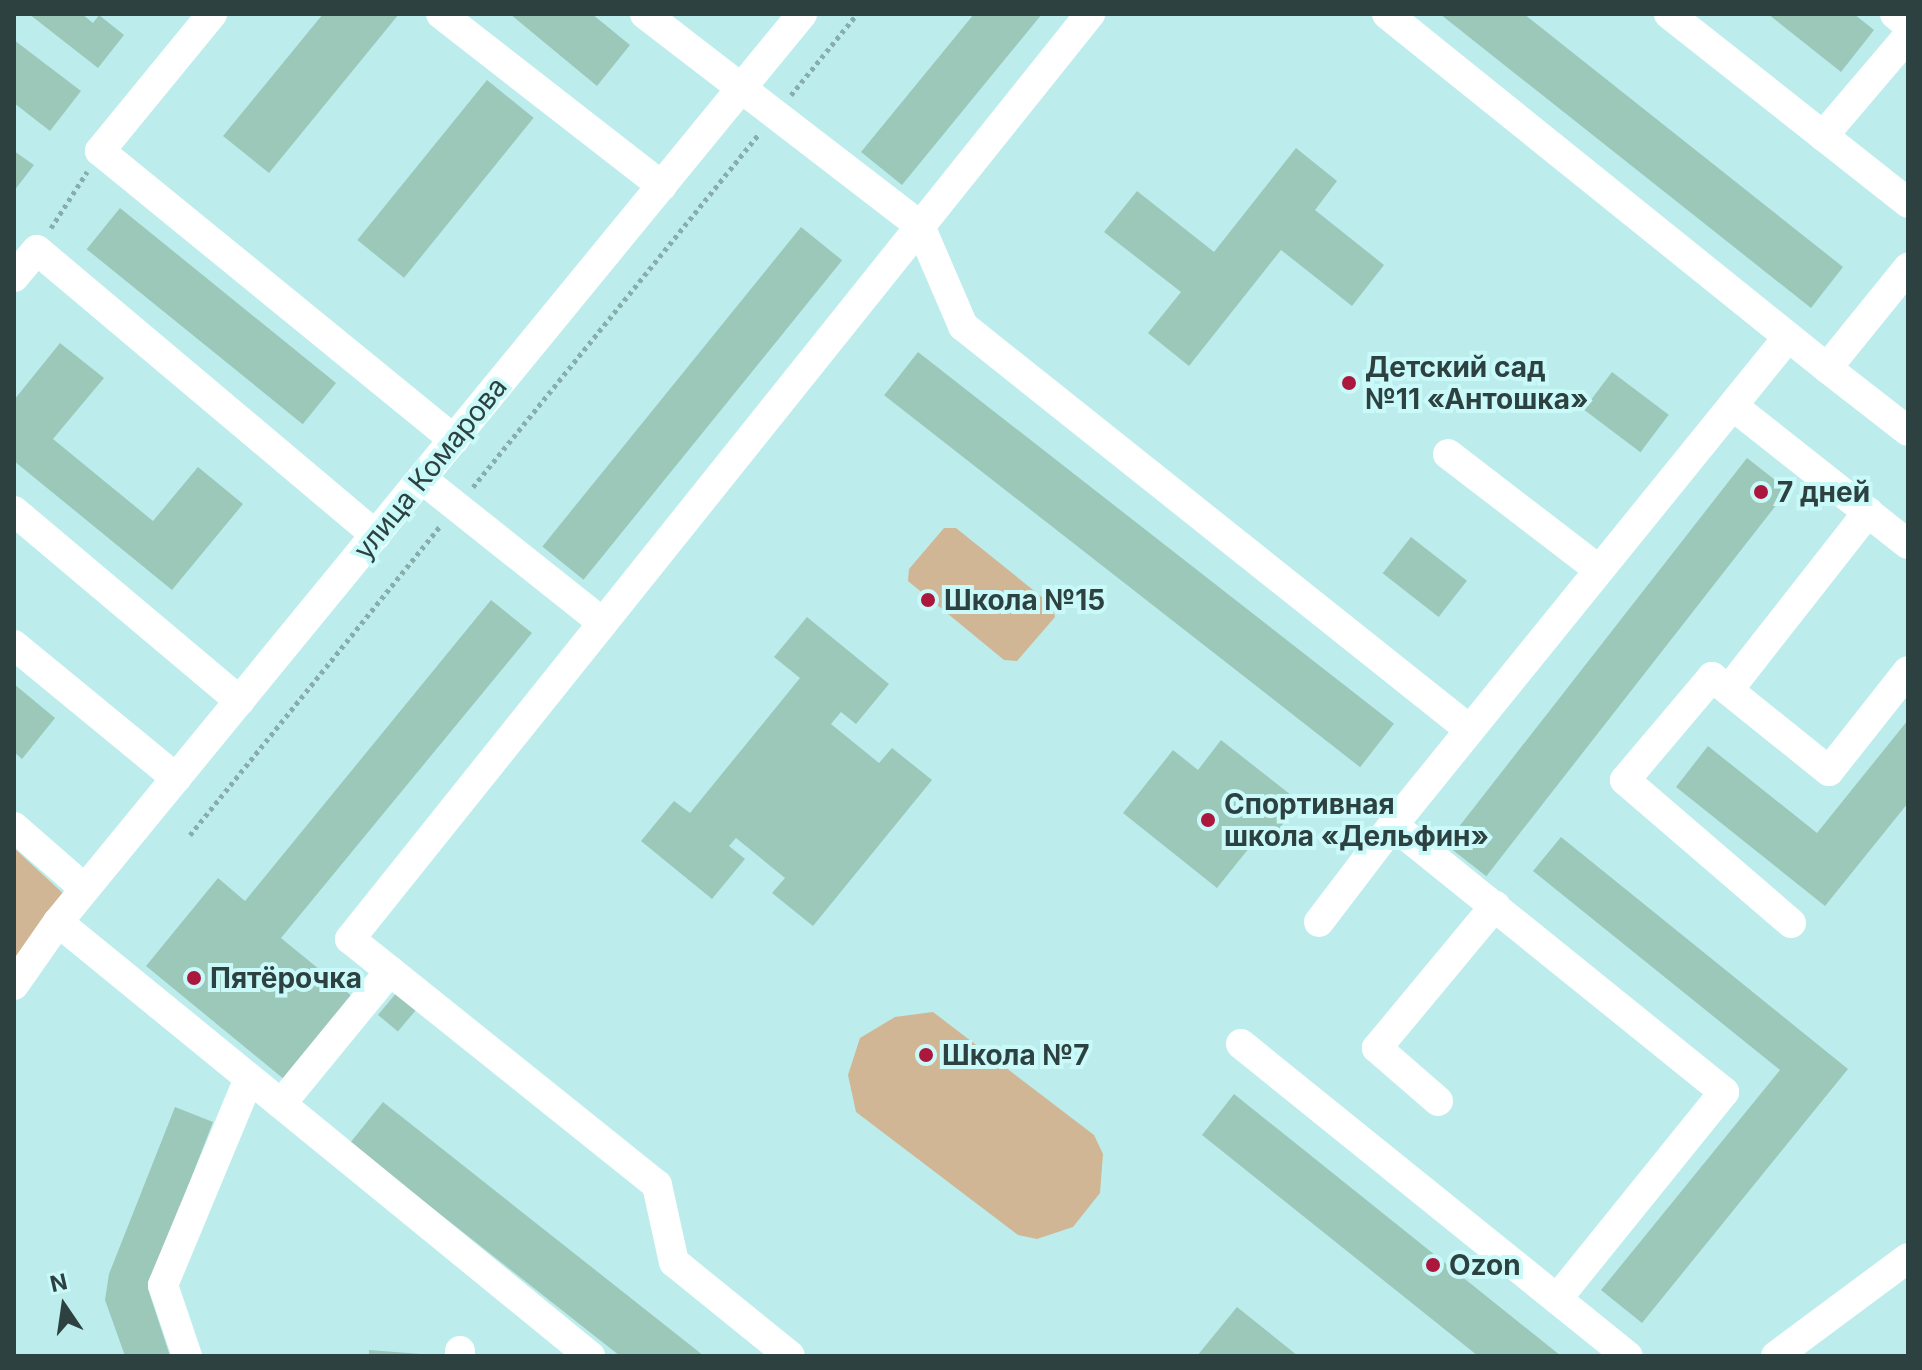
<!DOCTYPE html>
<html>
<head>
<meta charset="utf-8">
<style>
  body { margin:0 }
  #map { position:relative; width:1922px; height:1370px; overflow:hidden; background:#bcedec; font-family:Inter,sans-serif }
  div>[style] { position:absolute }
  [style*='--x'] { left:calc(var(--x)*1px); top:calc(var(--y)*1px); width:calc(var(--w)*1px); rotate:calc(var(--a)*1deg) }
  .green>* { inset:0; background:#d0b694 }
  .building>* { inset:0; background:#9cc8ba; transform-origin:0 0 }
  .path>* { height:5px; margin-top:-2.5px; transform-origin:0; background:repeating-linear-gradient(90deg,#87adac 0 4px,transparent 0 8px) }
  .minor>* { height:30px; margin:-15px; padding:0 15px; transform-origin:15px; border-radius:15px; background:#fff }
  .dots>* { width:22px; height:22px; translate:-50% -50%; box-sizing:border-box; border:4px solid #c9faf9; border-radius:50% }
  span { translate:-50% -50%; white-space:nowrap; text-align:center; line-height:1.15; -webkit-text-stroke:8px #c9faf9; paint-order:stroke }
  .poi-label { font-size:28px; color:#2d4140; font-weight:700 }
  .left { translate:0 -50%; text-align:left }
  .street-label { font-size:28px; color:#2d4140 }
  .frame { position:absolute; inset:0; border:16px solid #2d4140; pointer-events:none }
  .north { position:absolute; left:24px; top:1266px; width:80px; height:80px; -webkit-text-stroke:6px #c9faf9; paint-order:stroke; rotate:347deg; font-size:22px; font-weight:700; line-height:32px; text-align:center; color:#2d4140 }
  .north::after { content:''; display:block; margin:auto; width:28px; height:36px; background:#2d4140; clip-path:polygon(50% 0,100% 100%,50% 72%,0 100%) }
</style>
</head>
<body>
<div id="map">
  <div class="green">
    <i style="clip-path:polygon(944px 528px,956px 528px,1053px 606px,1055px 617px,1017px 661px,1004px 660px,908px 581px,909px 569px)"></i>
    <i style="clip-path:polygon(14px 848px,68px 898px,14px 966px)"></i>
    <i style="clip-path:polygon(933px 1012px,1094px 1135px,1103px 1154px,1100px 1193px,1073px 1227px,1037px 1239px,1018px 1235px,856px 1112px,848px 1075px,860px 1038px,895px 1017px)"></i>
  </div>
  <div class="building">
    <i style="clip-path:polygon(29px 14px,82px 14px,93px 23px,99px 15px,124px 35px,98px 68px)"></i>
    <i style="clip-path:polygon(323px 14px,399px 14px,269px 173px,223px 136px)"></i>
    <i style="clip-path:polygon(510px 14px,592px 14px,630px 45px,597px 86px)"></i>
    <i style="clip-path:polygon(974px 14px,1042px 14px,902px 185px,861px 152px)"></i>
    <i style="clip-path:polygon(1440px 14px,1524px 14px,1843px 267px,1811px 308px)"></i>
    <i style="clip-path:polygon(1768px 14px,1854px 14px,1874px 30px,1841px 72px)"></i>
    <i style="clip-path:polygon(14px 40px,81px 91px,50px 131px,14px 103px)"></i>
    <i style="left:487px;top:80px;width:60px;height:206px;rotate:39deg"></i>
    <i style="clip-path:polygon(1296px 148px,1337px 181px,1315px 210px,1384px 265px,1352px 306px,1281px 250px,1189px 366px,1148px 333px,1181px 292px,1104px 232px,1137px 191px,1214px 252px)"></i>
    <i style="clip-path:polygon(14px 151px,34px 165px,14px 191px)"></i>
    <i style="left:120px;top:208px;width:278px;height:53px;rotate:39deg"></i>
    <i style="left:801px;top:227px;width:53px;height:411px;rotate:39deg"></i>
    <i style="clip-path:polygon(60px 343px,104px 378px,53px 439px,153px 521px,198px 467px,243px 504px,172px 590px,14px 461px,14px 400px)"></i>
    <i style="left:918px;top:352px;width:604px;height:55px;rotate:38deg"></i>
    <i style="left:1612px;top:372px;width:71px;height:47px;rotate:37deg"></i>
    <i style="left:1747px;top:458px;width:52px;height:490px;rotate:38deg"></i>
    <i style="left:1411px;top:537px;width:71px;height:46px;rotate:38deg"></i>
    <i style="clip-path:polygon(491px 600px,532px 633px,281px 938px,353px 997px,285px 1080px,146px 966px,218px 878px,245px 901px)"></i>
    <i style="clip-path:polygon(807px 617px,889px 684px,856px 724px,841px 712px,831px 724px,879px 763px,892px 748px,932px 780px,813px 926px,772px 893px,785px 878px,736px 838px,729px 846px,745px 859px,712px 899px,641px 841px,674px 801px,690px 813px,800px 678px,774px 657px)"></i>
    <i style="clip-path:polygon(14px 684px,55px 718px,22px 759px,14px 752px)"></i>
    <i style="clip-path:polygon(1908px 720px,1908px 803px,1825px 906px,1676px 787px,1708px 746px,1817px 833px)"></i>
    <i style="clip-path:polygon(1221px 740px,1300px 802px,1275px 834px,1266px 827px,1217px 888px,1123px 813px,1173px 750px,1198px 770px)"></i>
    <i style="clip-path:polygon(1561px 837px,1848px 1069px,1642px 1323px,1601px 1290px,1780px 1070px,1533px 871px)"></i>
    <i style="left:403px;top:985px;width:26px;height:39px;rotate:40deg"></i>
    <i style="clip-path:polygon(1234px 1094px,1561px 1356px,1478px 1356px,1202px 1135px)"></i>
    <i style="clip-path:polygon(383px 1102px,704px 1356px,620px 1356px,350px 1143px)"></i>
    <i style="clip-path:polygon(175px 1107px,213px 1122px,148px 1289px,170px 1356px,125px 1356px,105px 1300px,109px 1274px)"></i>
    <i style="clip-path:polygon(1237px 1307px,1298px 1356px,1197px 1356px)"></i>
    <i style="clip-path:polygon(369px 1350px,421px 1354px,421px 1356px,369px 1356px)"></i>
  </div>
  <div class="path">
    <i style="--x:791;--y:95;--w:104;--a:-50.8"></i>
    <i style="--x:51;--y:228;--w:67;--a:-57.3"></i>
    <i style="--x:473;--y:487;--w:454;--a:-51"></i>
    <i style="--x:190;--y:835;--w:399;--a:-51"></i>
  </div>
  <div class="minor">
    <i style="--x:212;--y:14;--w:177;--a:129.3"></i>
    <i style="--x:100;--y:151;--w:457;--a:39.2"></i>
    <i style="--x:441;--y:14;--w:280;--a:37.9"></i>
    <i style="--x:645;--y:14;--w:347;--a:37.6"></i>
    <i style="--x:920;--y:226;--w:109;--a:66.7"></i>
    <i style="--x:963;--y:326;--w:648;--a:38.55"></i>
    <i style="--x:1387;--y:14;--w:565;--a:38.82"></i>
    <i style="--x:1827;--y:368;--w:129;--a:-51"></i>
    <i style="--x:1669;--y:14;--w:305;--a:38.3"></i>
    <i style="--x:1895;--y:14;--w:17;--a:40"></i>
    <i style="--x:1823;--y:136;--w:131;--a:-49.6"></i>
    <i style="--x:14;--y:277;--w:35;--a:-50"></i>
    <i style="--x:37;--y:250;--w:443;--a:40.1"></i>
    <i style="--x:1827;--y:368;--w:103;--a:37.9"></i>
    <i style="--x:1733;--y:406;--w:223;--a:38.3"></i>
    <i style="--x:1448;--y:454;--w:190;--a:37.5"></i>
    <i style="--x:422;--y:479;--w:231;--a:38.5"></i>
    <i style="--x:14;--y:511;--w:295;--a:40.1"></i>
    <i style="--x:14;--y:645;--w:210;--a:39.4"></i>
    <i style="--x:1730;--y:688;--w:224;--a:-51.9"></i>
    <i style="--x:14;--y:827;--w:94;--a:41.1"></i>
    <i style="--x:58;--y:922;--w:687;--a:39.21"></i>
    <i style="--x:1319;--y:922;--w:122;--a:-52.7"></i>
    <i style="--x:1791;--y:923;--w:219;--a:-139.3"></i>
    <i style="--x:1625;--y:780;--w:135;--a:-49.8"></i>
    <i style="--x:1712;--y:677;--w:150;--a:38.8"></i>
    <i style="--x:1829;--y:771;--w:127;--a:-51.7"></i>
    <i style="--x:390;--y:971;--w:51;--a:-141.3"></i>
    <i style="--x:350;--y:939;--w:1185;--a:-51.34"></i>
    <i style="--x:14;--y:985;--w:77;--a:-55.1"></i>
    <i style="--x:58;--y:922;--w:1174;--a:-50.67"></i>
    <i style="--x:1241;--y:1044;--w:497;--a:38.9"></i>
    <i style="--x:1438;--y:1101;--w:81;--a:-139"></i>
    <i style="--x:1377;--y:1048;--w:185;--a:-50.3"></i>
    <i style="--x:281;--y:1104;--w:172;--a:-50.7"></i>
    <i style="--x:390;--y:971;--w:342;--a:38.7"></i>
    <i style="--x:657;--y:1185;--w:79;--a:77.6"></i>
    <i style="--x:674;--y:1262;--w:149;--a:39"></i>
    <i style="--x:1557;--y:1299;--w:266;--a:-51.1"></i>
    <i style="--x:1724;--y:1092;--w:425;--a:-141.1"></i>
    <i style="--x:1393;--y:825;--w:628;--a:-51.01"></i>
    <i style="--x:187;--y:1356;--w:75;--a:-108.7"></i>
    <i style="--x:163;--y:1285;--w:224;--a:-67.4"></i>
    <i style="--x:460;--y:1356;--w:5;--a:-90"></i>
    <i style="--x:1776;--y:1356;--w:164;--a:-36.6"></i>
  </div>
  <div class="dots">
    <i style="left:1349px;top:383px;background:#ac173d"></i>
    <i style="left:1761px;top:492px;background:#ac173d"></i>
    <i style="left:928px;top:600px;background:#ac173d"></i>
    <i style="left:1208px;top:820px;background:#ac173d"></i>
    <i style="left:194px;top:978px;background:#ac173d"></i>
    <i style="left:926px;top:1055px;background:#ac173d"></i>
    <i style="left:1433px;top:1265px;background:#ac173d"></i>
  </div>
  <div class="poi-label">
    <span class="left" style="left:1365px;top:383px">Детский сад<br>№11 «Антошка»</span>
    <span class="left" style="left:1777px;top:492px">7 дней</span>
    <span class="left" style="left:944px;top:600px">Школа №15</span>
    <span class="left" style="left:1224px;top:820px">Спортивная<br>школа «Дельфин»</span>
    <span class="left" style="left:210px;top:978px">Пятёрочка</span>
    <span class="left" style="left:942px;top:1055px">Школа №7</span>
    <span class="left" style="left:1449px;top:1265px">Ozon</span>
  </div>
  <div class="street-label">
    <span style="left:430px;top:468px;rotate:-51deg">улица Комарова</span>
  </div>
  <div class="frame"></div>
  <div class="north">N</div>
</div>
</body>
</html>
